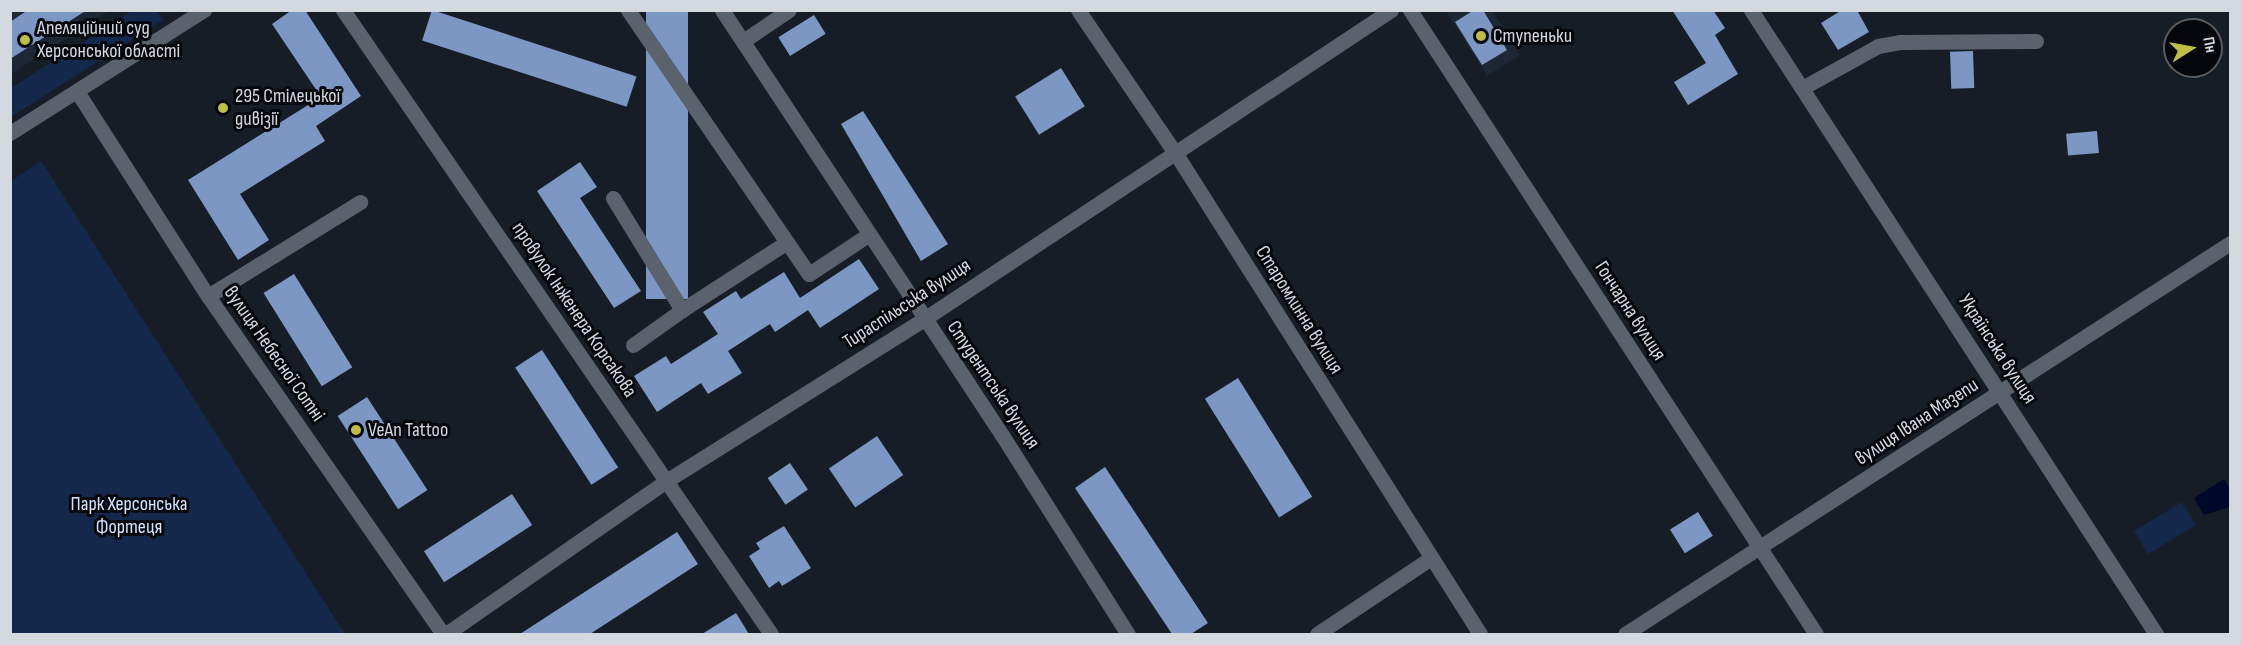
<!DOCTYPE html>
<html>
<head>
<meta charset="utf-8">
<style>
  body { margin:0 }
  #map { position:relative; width:2241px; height:645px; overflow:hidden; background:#171d27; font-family:"Sofia Sans Condensed",sans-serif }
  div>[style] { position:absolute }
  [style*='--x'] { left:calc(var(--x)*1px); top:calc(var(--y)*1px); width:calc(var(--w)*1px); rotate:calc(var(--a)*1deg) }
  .built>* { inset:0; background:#1d2736 }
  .green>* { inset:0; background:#13284a; transform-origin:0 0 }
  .water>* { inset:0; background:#000829 }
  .building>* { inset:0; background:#7c97c3; transform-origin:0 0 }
  .minor>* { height:15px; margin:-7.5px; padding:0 7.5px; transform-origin:7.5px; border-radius:7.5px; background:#5a626e }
  .dots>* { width:16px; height:16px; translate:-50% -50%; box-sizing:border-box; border:3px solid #05070c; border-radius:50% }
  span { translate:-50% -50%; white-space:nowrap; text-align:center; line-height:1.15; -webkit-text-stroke:6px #05070c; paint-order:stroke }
  .poi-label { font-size:20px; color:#d4d9e0 }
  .left { translate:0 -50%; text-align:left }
  .street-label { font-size:20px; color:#d4d9e0 }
  .park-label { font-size:20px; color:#d3e4ff }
  .frame { position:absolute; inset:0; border:12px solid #d4d9e0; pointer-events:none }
  .north { position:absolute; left:2163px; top:18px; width:60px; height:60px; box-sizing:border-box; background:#05070c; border:2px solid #585b61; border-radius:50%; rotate:79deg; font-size:16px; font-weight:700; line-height:24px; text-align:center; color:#d4d9e0 }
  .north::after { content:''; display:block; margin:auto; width:21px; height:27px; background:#bebf42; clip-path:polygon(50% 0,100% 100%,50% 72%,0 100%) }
</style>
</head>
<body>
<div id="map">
  <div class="built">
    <i style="clip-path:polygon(11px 11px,109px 11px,11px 74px)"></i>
    <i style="clip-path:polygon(1446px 11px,1493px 11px,1520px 55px,1487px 76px)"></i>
  </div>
  <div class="green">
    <i style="clip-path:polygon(132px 11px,157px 11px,163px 20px,11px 117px,11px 88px)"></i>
    <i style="clip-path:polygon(41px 161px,345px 634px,11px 634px,11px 181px)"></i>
    <i style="left:2182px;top:502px;width:27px;height:56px;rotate:59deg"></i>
  </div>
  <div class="water">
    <i style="clip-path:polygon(2224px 479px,2230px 489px,2230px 507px,2204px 515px,2194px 498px)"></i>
  </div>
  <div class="building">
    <i style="clip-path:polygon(28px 10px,87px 10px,10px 59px,10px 22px)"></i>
    <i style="clip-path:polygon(292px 10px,305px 10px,361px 96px,316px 126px,325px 141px,240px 194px,269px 240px,238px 260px,188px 180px,321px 97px,272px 24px)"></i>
    <i style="left:432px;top:10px;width:215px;height:32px;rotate:18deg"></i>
    <i style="left:646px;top:10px;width:42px;height:289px"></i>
    <i style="clip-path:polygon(1474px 10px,1483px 10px,1507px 50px,1482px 65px,1455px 22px)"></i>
    <i style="clip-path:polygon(1672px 10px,1713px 10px,1725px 28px,1715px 35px,1738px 74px,1688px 105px,1674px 82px,1706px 63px)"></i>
    <i style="clip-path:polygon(1842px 10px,1857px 10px,1869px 32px,1838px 50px,1821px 23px)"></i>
    <i style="left:814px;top:15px;width:22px;height:42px;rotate:58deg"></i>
    <i style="left:1973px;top:51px;width:37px;height:23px;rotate:88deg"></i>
    <i style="left:1061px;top:68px;width:45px;height:54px;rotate:58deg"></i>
    <i style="clip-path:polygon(863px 111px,948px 244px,921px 261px,841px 124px)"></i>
    <i style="left:2097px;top:131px;width:22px;height:31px;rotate:85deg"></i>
    <i style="clip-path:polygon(580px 162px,597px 187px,580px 198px,641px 291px,614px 308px,537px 191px)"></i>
    <i style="clip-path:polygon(859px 259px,879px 289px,820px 328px,808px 310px,775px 332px,770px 324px,728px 351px,742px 373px,708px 394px,701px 383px,657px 412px,634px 376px,666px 356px,671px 364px,718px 334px,703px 312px,736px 291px,741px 299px,784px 272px,800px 298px)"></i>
    <i style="left:294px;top:274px;width:110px;height:36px;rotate:58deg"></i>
    <i style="left:542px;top:350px;width:140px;height:32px;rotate:57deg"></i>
    <i style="left:1238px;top:378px;width:140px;height:39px;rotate:58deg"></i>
    <i style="left:367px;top:397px;width:111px;height:35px;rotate:57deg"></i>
    <i style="left:877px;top:436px;width:47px;height:58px;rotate:56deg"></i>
    <i style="left:790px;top:463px;width:32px;height:27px;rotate:56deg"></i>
    <i style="clip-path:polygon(1105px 467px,1208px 623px,1191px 634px,1172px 634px,1075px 488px)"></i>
    <i style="left:512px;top:494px;width:37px;height:105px;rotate:57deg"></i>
    <i style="left:1698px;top:512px;width:28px;height:33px;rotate:58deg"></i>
    <i style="clip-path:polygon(784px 526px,811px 568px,782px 586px,779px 581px,769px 588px,749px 556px,760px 549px,756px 543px)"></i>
    <i style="clip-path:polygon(677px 532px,698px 564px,590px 634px,520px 634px)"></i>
    <i style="clip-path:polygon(736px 613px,749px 634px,702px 634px)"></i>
  </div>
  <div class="minor">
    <i style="--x:343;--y:10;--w:757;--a:55.55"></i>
    <i style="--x:628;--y:10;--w:320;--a:55.6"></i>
    <i style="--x:809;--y:274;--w:71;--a:-33.5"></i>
    <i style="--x:722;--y:10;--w:509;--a:56.62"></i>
    <i style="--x:1002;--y:435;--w:236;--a:57.7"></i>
    <i style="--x:1078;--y:10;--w:174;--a:55.8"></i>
    <i style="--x:1176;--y:154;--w:568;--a:57.65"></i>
    <i style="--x:1410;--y:10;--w:744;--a:56.95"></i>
    <i style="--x:1751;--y:10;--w:744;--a:57.01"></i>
    <i style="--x:743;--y:41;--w:55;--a:-34"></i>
    <i style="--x:1802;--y:88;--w:87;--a:-28.9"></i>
    <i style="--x:1878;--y:46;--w:22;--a:-10"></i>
    <i style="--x:1900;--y:42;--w:136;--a:-0.4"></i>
    <i style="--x:78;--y:93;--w:241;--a:57.4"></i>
    <i style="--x:208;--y:296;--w:412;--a:55.2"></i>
    <i style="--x:10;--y:133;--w:230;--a:-32.4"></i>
    <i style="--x:613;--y:198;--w:132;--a:58.4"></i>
    <i style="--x:682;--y:310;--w:125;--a:-32.9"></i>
    <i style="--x:208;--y:296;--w:179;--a:-31.7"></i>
    <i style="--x:633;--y:345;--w:60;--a:-35.5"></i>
    <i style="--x:446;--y:634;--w:268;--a:-34.8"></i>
    <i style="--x:666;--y:481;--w:305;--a:-32.1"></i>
    <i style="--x:924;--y:319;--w:560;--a:-33.49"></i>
    <i style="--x:1317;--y:634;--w:137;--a:-33.7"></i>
    <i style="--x:1625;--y:634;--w:720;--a:-32.87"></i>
  </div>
  <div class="dots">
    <i style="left:1481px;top:36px;background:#bebf42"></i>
    <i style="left:25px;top:40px;background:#bebf42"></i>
    <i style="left:223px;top:108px;background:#bebf42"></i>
    <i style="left:356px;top:430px;background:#bebf42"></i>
  </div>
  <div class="poi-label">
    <span class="left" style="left:37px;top:40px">Апеляційний суд<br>Херсонської області</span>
    <span class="left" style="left:1493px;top:36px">Ступеньки</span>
    <span class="left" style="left:235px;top:108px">295 Стілецької<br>дивізії</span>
    <span class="left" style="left:368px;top:430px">VeAn Tattoo</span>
  </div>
  <div class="street-label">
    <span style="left:907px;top:304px;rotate:-33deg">Тираспільська вулиця</span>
    <span style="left:574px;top:310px;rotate:56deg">провулок Інженера Корсакова</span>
    <span style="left:1299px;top:310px;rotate:58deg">Старомлинна вулиця</span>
    <span style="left:1630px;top:311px;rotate:57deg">Гончарна вулиця</span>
    <span style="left:1997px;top:349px;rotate:57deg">Українська вулиця</span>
    <span style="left:274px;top:354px;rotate:55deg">вулиця Небесної Сотні</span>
    <span style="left:993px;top:385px;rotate:56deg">Студентська вулиця</span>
    <span style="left:1917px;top:422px;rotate:-33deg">вулиця Івана Мазепи</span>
  </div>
  <div class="park-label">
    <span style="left:129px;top:516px">Парк Херсонська<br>Фортеця</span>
  </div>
  <div class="frame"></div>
  <div class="north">Пн</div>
</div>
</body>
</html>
